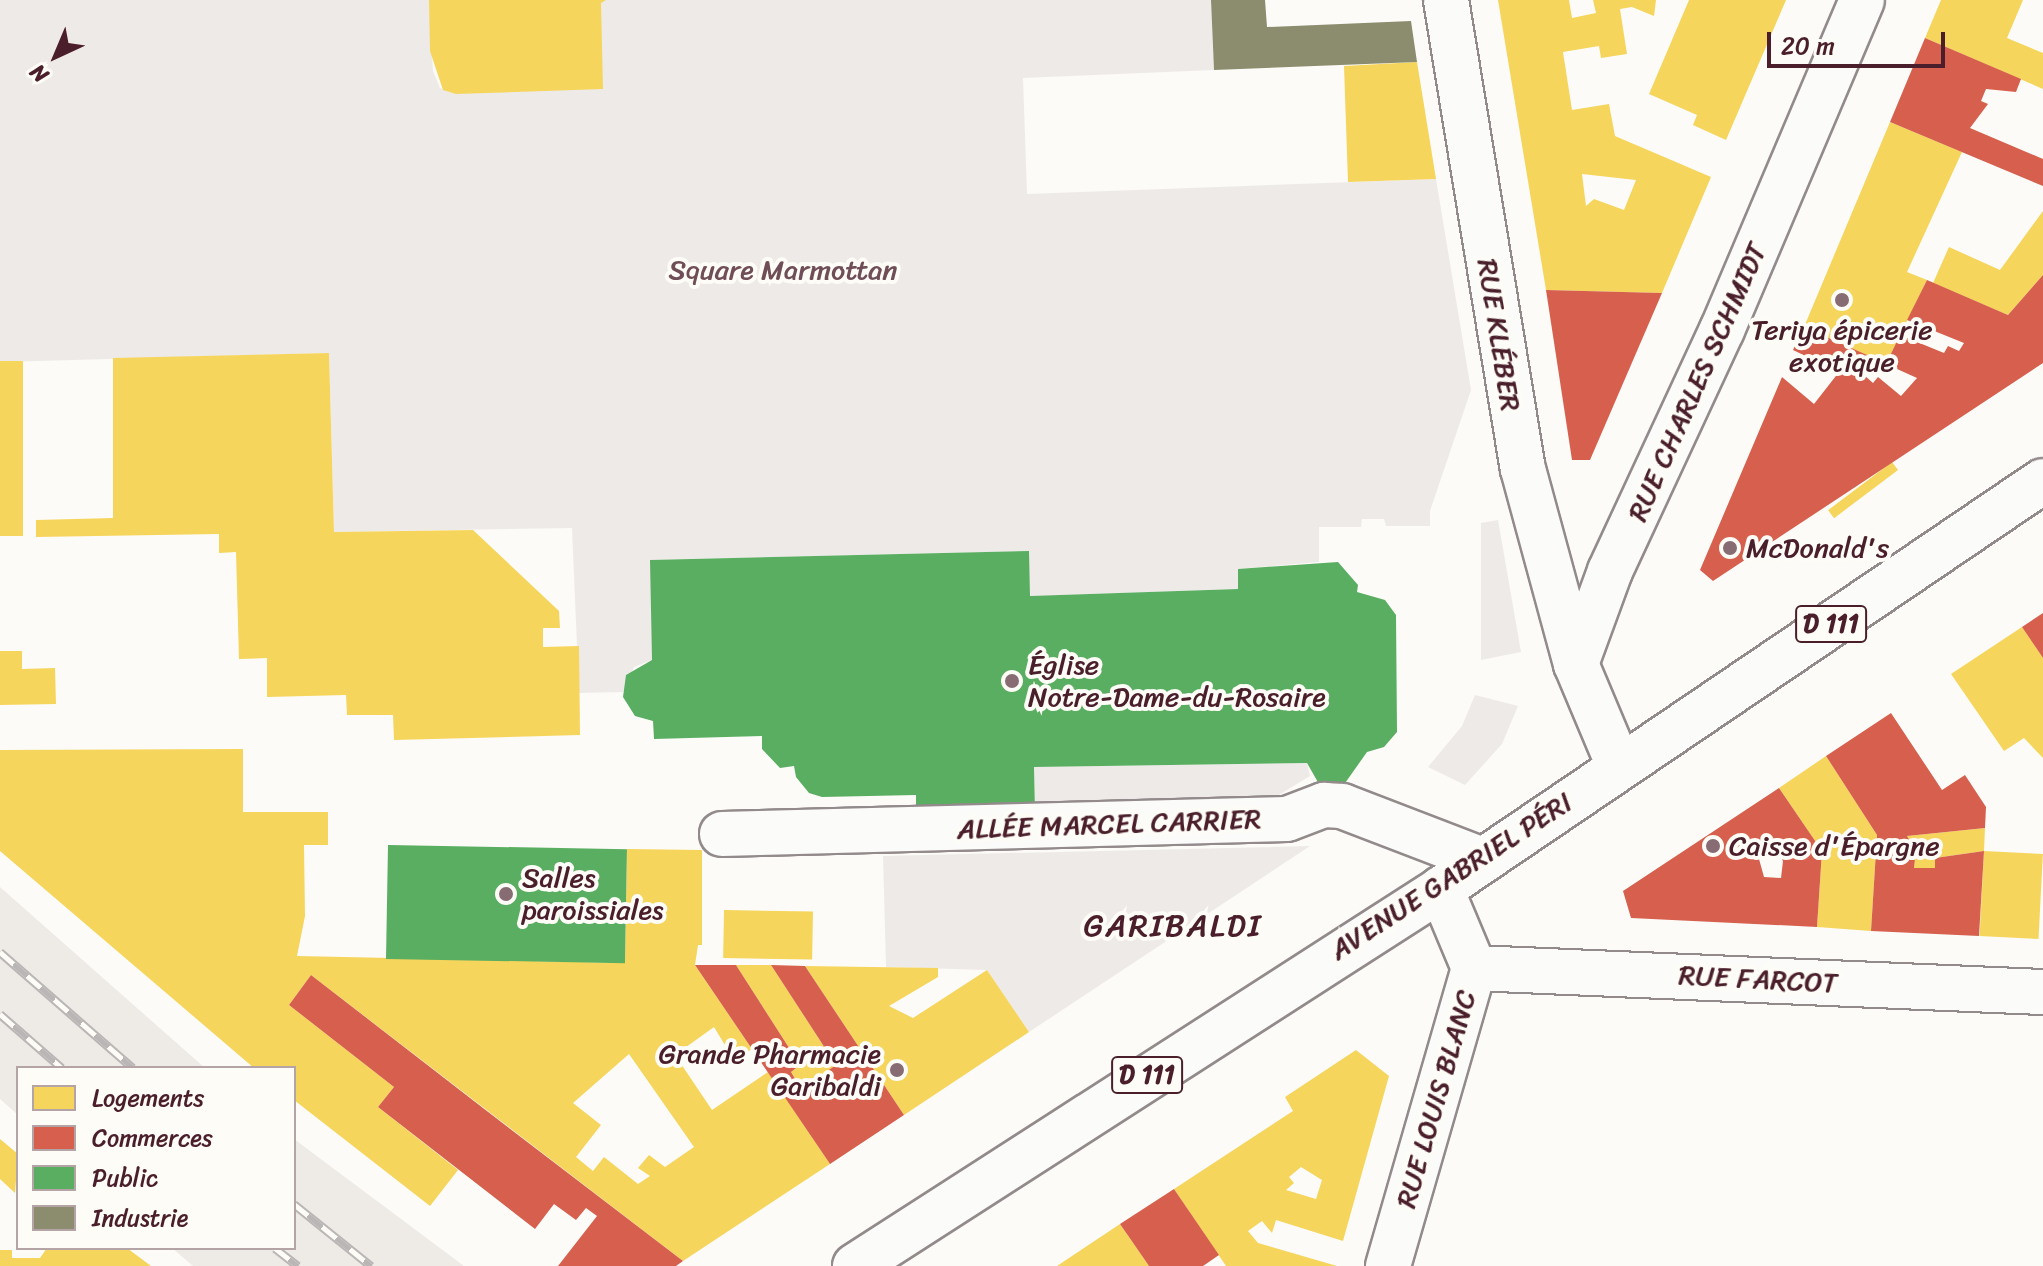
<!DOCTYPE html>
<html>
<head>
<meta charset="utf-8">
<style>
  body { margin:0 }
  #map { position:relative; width:2043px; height:1266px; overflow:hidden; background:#fcfbf8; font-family:Sriracha,sans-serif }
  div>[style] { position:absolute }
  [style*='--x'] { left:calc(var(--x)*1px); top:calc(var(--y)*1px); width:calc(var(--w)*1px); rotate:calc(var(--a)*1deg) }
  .built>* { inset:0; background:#eeebe7 }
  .green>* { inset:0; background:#eeeae8 }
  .homes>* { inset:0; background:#f6d55c; transform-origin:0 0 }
  .shops>* { inset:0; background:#d6604d }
  .public>* { inset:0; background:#5aae61; transform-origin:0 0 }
  .industry>* { inset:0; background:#8c8c6e }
  .roads { filter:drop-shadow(2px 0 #928a8b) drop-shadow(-2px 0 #928a8b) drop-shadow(0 2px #928a8b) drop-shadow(0 -2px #928a8b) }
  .minor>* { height:44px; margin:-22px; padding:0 22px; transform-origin:22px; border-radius:22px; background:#fbfbf9 }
  .major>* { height:44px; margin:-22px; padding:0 22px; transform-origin:22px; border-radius:22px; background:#fbfbf9 }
  .rail>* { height:9px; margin-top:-4.5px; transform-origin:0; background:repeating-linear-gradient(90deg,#fdfcf7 0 18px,#bbb6b6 0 36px); box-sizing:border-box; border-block:2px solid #bbb6b6 }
  .dots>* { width:22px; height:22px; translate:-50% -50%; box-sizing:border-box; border:4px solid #fdfcf7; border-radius:50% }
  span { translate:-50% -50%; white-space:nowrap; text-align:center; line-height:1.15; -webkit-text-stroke:8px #fdfcf7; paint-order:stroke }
  .shield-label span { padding:2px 6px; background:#fdfcf7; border:2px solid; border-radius:6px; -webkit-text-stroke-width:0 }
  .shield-label { font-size:26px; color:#4a1f2b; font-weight:700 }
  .park-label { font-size:28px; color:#704e57 }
  .poi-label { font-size:28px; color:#4a1f2b }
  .left { translate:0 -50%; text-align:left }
  .right { translate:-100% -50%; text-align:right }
  .street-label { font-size:28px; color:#4a1f2b }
  .quarter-label { font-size:32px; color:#4a1f2b; letter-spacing:2px }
  .legend { position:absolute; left:16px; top:1066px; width:280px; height:184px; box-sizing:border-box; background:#fdfcf7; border:2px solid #b5a4a5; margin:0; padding:10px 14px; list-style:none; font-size:24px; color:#4a1f2b }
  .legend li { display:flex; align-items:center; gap:16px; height:40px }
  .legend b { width:40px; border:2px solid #b5a4a5 }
  .north { position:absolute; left:16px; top:16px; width:80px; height:80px; -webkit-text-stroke:6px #fdfcf7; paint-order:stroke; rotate:224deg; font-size:22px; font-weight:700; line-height:32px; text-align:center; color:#4a1f2b }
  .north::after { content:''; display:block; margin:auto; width:28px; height:36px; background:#4a1f2b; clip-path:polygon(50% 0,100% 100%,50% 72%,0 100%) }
  .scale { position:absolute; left:1767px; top:32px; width:178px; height:36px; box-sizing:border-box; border:4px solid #4a1f2b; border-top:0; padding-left:10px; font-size:24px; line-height:28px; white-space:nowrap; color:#4a1f2b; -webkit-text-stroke:6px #fdfcf7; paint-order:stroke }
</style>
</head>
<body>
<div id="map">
  <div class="built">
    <i style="clip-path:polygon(0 887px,205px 1068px,18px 1068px,18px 1115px,0 1099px)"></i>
    <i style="clip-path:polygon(294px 1139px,464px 1266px,193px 1266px,172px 1248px,294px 1248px)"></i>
  </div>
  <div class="green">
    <i style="clip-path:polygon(0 0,429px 0,433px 71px,440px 88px,450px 92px,603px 0,1211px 0,1214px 70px,1023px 78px,1027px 194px,1436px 179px,1471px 390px,1430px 511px,1430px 526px,1386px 526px,1384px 519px,1362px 519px,1361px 527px,1319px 527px,1319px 562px,1238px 569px,1238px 589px,1030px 596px,1028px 551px,651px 560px,652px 660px,634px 667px,623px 692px,579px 693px,572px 528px,334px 532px,329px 353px,0 362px)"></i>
    <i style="clip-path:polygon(1498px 520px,1521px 652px,1481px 660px,1481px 523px)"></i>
    <i style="clip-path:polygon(1475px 695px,1518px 706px,1502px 744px,1465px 785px,1428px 767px,1462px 726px)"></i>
    <i style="clip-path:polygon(1307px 763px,1310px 776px,1274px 798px,1035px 811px,1034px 767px)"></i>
    <i style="clip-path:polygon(1310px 846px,1029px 1032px,987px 970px,886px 967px,883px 856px)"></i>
  </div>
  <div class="homes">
    <i style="clip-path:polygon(429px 0,606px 0,601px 3px,603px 89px,456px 94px,443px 90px,430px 51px)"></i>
    <i style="clip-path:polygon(evenodd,1498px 0,1569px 0,1572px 18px,1596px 13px,1593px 0,1656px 0,1654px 16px,1632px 7px,1620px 9px,1627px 54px,1601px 58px,1599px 46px,1563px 52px,1572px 110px,1609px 104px,1615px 136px,1711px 177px,1662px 293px,1546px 290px,1498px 0,1582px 174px,1636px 180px,1624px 210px,1594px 199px,1586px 206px,1582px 174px)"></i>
    <i style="clip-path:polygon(1689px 0,1786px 0,1726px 140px,1693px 125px,1697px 115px,1649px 94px)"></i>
    <i style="clip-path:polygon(1941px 0,2023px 0,2007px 38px,2043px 53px,2043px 89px,1925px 38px)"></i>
    <i style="clip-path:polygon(1417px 62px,1436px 179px,1348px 182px,1344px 66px)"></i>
    <i style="clip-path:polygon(1890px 122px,1962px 152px,1907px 272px,1927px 280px,1886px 364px,1804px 327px)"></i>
    <i style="clip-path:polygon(2043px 211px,2043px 275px,2008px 315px,1933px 283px,1949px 247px,2000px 270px)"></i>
    <i style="clip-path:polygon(329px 353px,334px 532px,473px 530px,559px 611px,560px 628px,543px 628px,543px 647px,579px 646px,580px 735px,394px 740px,393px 715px,347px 715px,346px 695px,267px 697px,267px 658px,239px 659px,236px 552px,219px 553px,219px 534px,36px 537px,36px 520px,113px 518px,113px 358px)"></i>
    <i style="left:23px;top:361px;width:175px;height:23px;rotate:90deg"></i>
    <i style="left:1892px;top:462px;width:10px;height:80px;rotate:53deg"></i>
    <i style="clip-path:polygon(2022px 627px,2043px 658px,2043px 758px,2024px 738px,2004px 751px,1951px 674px)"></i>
    <i style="clip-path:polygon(0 651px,22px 651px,22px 669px,55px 668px,56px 704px,0 705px)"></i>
    <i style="clip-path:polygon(evenodd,243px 749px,243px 812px,328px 812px,328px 845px,304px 845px,305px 916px,297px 956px,625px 963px,627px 849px,702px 850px,702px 945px,698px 945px,695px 965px,752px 1049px,734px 1060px,714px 1027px,675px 1055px,712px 1110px,768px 1072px,830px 1164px,683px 1261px,311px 975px,289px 1005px,394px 1087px,378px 1107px,458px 1170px,430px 1206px,294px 1100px,294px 1068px,254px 1068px,0 851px,0 750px,243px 749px,629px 1054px,694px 1147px,665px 1167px,649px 1155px,638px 1168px,650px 1176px,638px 1184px,604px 1157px,593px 1171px,576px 1157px,601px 1125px,573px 1103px,629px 1054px)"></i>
    <i style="clip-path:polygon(1826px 756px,1877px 835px,1871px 931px,1817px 927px,1822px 851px,1779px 788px)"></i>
    <i style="clip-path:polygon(1985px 828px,1984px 851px,1935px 858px,1935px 868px,1914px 868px,1916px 851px,1907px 836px)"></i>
    <i style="left:1984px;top:851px;width:59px;height:85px;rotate:3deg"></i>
    <i style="left:724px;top:910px;width:89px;height:48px;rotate:1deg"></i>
    <i style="clip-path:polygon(736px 965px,771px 965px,836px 1065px,801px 1089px,791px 1072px,800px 1065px)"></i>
    <i style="clip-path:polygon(805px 966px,938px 968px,938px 977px,889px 1006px,913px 1018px,987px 970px,1029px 1032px,904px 1115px)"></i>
    <i style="clip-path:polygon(evenodd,1356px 1050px,1389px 1076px,1343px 1241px,1276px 1220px,1272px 1233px,1262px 1221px,1248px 1231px,1258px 1243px,1337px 1266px,1226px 1266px,1174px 1189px,1293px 1111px,1285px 1097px,1356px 1050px,1301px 1167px,1322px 1180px,1316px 1199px,1286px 1190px,1294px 1183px,1289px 1177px,1301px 1167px)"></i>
    <i style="clip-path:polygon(0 1139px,18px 1154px,15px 1193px,0 1179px)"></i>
    <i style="clip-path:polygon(1120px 1224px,1149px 1266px,1057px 1266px)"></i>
    <i style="clip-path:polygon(47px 1248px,127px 1248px,151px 1266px,0 1266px,0 1250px,12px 1250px,12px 1258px,40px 1258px)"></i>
  </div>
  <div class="shops">
    <i style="clip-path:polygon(1925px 38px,2021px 79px,2016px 92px,1986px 89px,1981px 101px,1988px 104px,1970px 128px,2043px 159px,2043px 186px,1890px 122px)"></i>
    <i style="clip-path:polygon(2043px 275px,2043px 363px,1713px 581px,1700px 570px,1782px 377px,1814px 404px,1839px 372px,1793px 350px,1804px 327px,1867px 355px,1856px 368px,1873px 383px,1878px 377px,1901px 396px,1917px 378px,1886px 364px,1900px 335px,1944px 353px,1948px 346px,1959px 351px,1964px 343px,1907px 320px,1927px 280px,2008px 315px)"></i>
    <i style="clip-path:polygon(1546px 290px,1662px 293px,1590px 460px,1572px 460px)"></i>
    <i style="clip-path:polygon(2043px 613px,2043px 658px,2022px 627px)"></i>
    <i style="clip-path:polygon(1891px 713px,1942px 790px,1965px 775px,1986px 807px,1985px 828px,1907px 836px,1916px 851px,1914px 868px,1935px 868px,1935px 858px,1984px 851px,1979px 936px,1871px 931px,1877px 835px,1826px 756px)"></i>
    <i style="clip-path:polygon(evenodd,1779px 788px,1822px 851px,1817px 927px,1631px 918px,1623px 891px,1779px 788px,1776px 848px,1783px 861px,1781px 878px,1764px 877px,1759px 859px,1776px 848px)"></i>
    <i style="clip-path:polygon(695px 965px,736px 965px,800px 1065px,791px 1072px,801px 1089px,836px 1065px,771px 965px,805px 966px,904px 1115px,830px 1164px)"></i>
    <i style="clip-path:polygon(311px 975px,483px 1108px,683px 1261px,676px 1266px,558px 1266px,597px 1216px,586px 1208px,576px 1220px,554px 1204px,535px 1229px,378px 1107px,394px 1087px,289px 1005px)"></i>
    <i style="clip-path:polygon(1174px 1189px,1219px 1255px,1203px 1266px,1149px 1266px,1120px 1224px)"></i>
  </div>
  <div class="public">
    <i style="clip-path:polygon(1029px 551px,1030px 596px,1238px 589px,1238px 569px,1338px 562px,1358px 585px,1357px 592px,1385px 600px,1396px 615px,1397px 732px,1384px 747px,1367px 752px,1343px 786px,1319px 784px,1307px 763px,1034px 767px,1035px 811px,916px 814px,916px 795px,822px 797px,809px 793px,796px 777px,794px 766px,780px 768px,762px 749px,762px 736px,654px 739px,653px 721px,635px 716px,623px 697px,626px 675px,652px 660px,650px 560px)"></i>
    <i style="left:388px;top:845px;width:239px;height:114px;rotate:1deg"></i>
  </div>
  <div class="industry">
    <i style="clip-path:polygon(1211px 0,1265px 0,1267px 27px,1411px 21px,1417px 62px,1214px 70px)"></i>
  </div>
  <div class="roads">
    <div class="minor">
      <i style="--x:1446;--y:0;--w:475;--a:80.7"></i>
      <i style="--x:1523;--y:469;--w:202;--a:74.8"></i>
      <i style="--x:1576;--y:664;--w:108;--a:67.2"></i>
      <i style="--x:1576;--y:664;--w:99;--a:-69.9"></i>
      <i style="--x:1610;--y:571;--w:266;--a:-65.1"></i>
      <i style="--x:1722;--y:330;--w:358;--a:-67"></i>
      <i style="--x:722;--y:834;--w:565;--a:-1.52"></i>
      <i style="--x:1287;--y:819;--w:40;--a:-21"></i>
      <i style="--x:1324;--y:805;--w:18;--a:3"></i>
      <i style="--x:1342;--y:806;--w:151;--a:21"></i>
      <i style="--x:1474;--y:968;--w:570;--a:2.42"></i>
      <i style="--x:1388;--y:1266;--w:310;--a:-73.9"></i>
      <i style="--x:1474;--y:968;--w:86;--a:-112.7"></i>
    </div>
    <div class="major">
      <i style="--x:855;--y:1266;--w:697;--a:-32.75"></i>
      <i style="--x:1441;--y:889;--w:727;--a:-34.13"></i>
    </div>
  </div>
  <div class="rail">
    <i style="--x:0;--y:952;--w:176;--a:41.1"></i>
    <i style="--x:0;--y:1014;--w:82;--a:41.1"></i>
    <i style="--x:294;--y:1204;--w:99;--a:38.8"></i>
    <i style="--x:275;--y:1248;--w:29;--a:38"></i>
  </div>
  <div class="dots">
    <i style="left:1842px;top:300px;background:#886c73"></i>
    <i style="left:1730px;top:548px;background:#886c73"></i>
    <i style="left:1012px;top:681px;background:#886c73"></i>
    <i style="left:1713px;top:846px;background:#886c73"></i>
    <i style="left:506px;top:894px;background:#886c73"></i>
    <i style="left:897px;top:1070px;background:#886c73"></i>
  </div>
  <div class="shield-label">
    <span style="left:1831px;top:624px">D 111</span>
    <span style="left:1147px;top:1075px">D 111</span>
  </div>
  <div class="park-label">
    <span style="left:783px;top:270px">Square Marmottan</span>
  </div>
  <div class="poi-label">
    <span style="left:1842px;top:346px">Teriya épicerie<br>exotique</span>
    <span class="left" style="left:1746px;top:548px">McDonald's</span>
    <span class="left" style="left:1028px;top:681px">Église<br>Notre-Dame-du-Rosaire</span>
    <span class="left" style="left:1729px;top:846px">Caisse d'Épargne</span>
    <span class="left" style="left:522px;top:894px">Salles<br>paroissiales</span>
    <span class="right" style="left:881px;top:1070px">Grande Pharmacie<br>Garibaldi</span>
  </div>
  <div class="street-label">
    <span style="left:1499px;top:335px;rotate:81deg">RUE KLÉBER</span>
    <span style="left:1697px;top:382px;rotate:-66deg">RUE CHARLES SCHMIDT</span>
    <span style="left:1109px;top:824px;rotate:-2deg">ALLÉE MARCEL CARRIER</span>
    <span style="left:1451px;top:876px;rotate:-33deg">AVENUE GABRIEL PÉRI</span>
    <span style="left:1758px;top:979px;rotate:3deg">RUE FARCOT</span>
    <span style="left:1436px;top:1099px;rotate:-74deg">RUE LOUIS BLANC</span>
  </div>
  <div class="quarter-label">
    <span style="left:1173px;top:926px">GARIBALDI</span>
  </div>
  <ul class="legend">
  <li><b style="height:22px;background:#f6d55c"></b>Logements</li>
  <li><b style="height:22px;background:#d6604d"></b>Commerces</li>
  <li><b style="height:22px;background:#5aae61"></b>Public</li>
  <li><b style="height:22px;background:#8c8c6e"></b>Industrie</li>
  </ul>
  <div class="north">N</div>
  <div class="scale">20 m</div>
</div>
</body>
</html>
